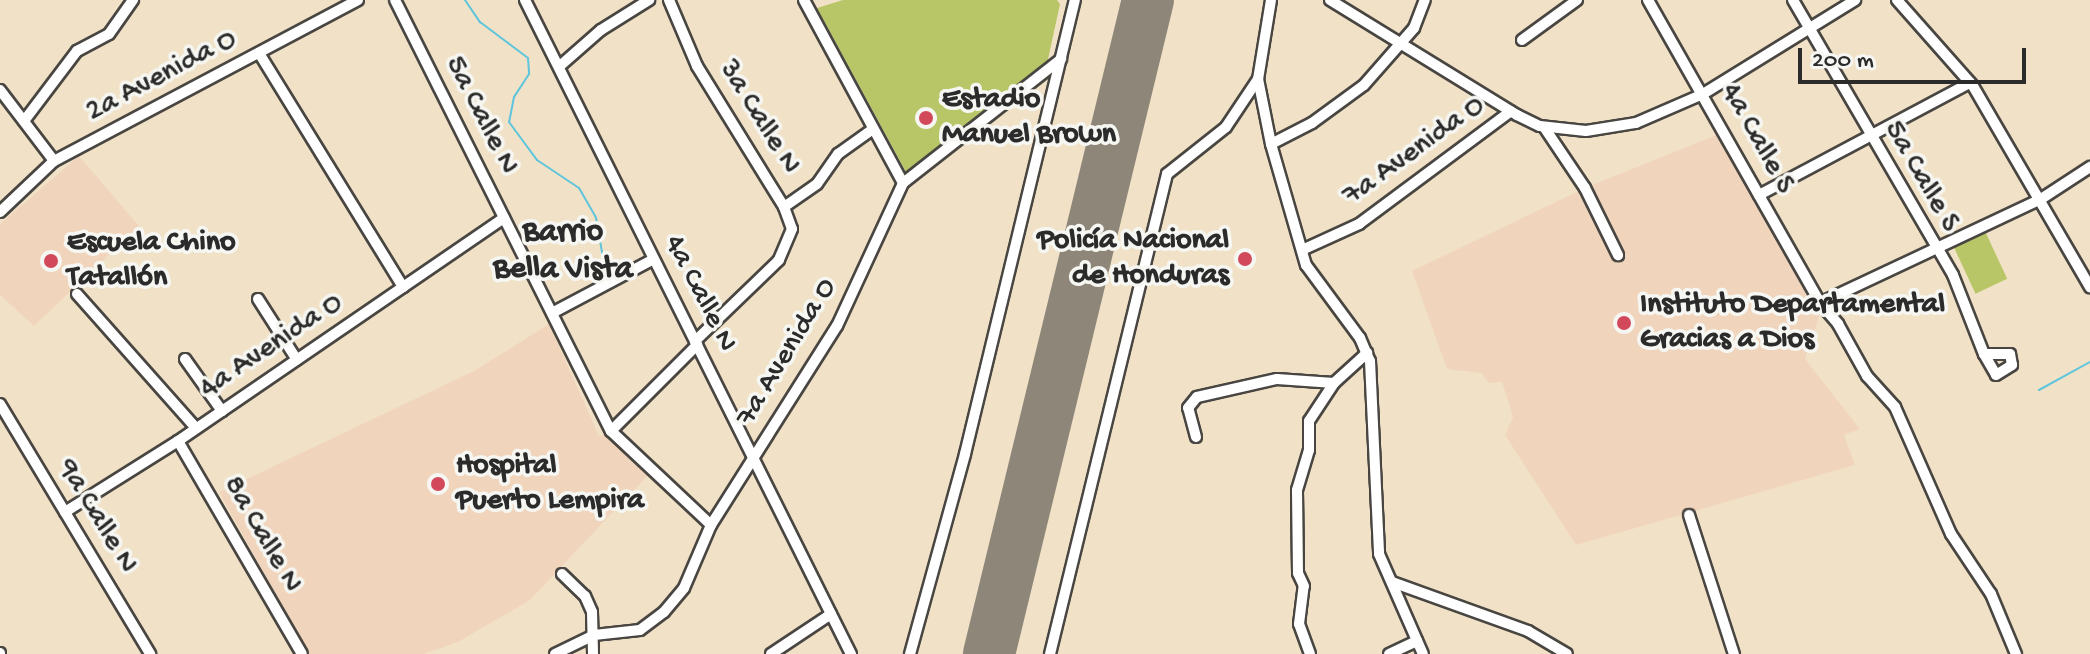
<!DOCTYPE html>
<html>
<head>
<meta charset="utf-8">
<style>
  body { margin:0 }
  #map { position:relative; width:2090px; height:654px; overflow:hidden; background:#f1e2c7; font-family:"Gochi Hand",sans-serif }
  div>[style] { position:absolute }
  [style*='--x'] { left:calc(var(--x)*1px); top:calc(var(--y)*1px); width:calc(var(--w)*1px); rotate:calc(var(--a)*1deg) }
  .built>* { inset:0; background:#f0d5bc }
  .green>* { inset:0; background:#b9c667; transform-origin:0 0 }
  .stream>* { height:2px; margin:-1px; padding:0 1px; transform-origin:1px; border-radius:1px; background:#5fc5dc }
  .runway>* { height:52px; margin:-26px; padding:0 26px; transform-origin:26px; border-radius:26px; background:#8e8679 }
  .roads { filter:drop-shadow(2px 0 #494642) drop-shadow(-2px 0 #494642) drop-shadow(0 2px #494642) drop-shadow(0 -2px #494642) }
  .minor>* { height:10px; margin:-5px; padding:0 5px; transform-origin:5px; border-radius:5px; background:#fff }
  .dots>* { width:22px; height:22px; translate:-50% -50%; box-sizing:border-box; border:4px solid #f6f6f2; border-radius:50% }
  span { translate:-50% -50%; white-space:nowrap; text-align:center; line-height:1.15; -webkit-text-stroke:7px #f6f6f2; paint-order:stroke }
  .street-label { font-size:30px; color:#2b2b2b }
  .poi-label { font-size:30px; color:#2b2b2b; font-weight:700 }
  .left { translate:0 -50%; text-align:left }
  .right { translate:-100% -50%; text-align:right }
  .neighbourhood-label { font-size:32px; color:#2b2b2b; font-weight:700 }
  .scale { position:absolute; left:1798px; top:48px; width:228px; height:36px; box-sizing:border-box; border:4px solid #2b2b2b; border-top:0; padding-left:10px; font-size:24px; line-height:28px; white-space:nowrap; color:#2b2b2b; -webkit-text-stroke:6px #f6f6f2; paint-order:stroke }
</style>
</head>
<body>
<div id="map">
  <div class="built">
    <i style="clip-path:polygon(1719px 134px,1823px 305px,1805px 359px,1860px 429px,1844px 435px,1855px 465px,1576px 545px,1505px 435px,1513px 417px,1502px 382px,1489px 383px,1481px 373px,1447px 369px,1412px 271px,1585px 188px)"></i>
    <i style="clip-path:polygon(79px 156px,139px 226px,34px 326px,0 295px,0 224px)"></i>
    <i style="clip-path:polygon(549px 324px,599px 436px,605px 435px,648px 475px,530px 600px,460px 641px,424px 654px,309px 654px,219px 492px,474px 371px)"></i>
  </div>
  <div class="green">
    <i style="clip-path:polygon(843px 0,1057px 0,1060px 4px,1047px 64px,906px 172px,817px 8px)"></i>
    <i style="left:1984px;top:229px;width:55px;height:35px;rotate:65deg"></i>
  </div>
  <div class="stream">
    <i style="--x:465;--y:0;--w:27;--a:56"></i>
    <i style="--x:480;--y:22;--w:60;--a:36.9"></i>
    <i style="--x:528;--y:58;--w:16;--a:86"></i>
    <i style="--x:529;--y:74;--w:27;--a:123"></i>
    <i style="--x:514;--y:97;--w:25;--a:101"></i>
    <i style="--x:509;--y:122;--w:47;--a:53.6"></i>
    <i style="--x:537;--y:160;--w:50;--a:33.7"></i>
    <i style="--x:579;--y:188;--w:34;--a:60"></i>
    <i style="--x:596;--y:218;--w:40;--a:80"></i>
    <i style="--x:603;--y:257;--w:11;--a:41"></i>
    <i style="--x:2039;--y:390;--w:58;--a:-28.8"></i>
  </div>
  <div class="runway">
    <i style="--x:989;--y:654;--w:673;--a:-76.34"></i>
  </div>
  <div class="roads">
    <div class="minor">
      <i style="--x:395;--y:0;--w:482;--a:63.4"></i>
      <i style="--x:611;--y:431;--w:137;--a:43.2"></i>
      <i style="--x:525;--y:0;--w:731;--a:63.51"></i>
      <i style="--x:669;--y:0;--w:72;--a:67"></i>
      <i style="--x:697;--y:66;--w:166;--a:58.3"></i>
      <i style="--x:784;--y:207;--w:23;--a:70"></i>
      <i style="--x:792;--y:229;--w:34;--a:113"></i>
      <i style="--x:779;--y:260;--w:117;--a:136"></i>
      <i style="--x:804;--y:0;--w:208;--a:61.6"></i>
      <i style="--x:1271;--y:0;--w:80;--a:99.3"></i>
      <i style="--x:1258;--y:79;--w:66;--a:78.7"></i>
      <i style="--x:1271;--y:144;--w:126;--a:73.9"></i>
      <i style="--x:1306;--y:265;--w:91;--a:53.5"></i>
      <i style="--x:1360;--y:338;--w:25;--a:67"></i>
      <i style="--x:1370;--y:361;--w:193;--a:87.3"></i>
      <i style="--x:1379;--y:554;--w:109;--a:66.3"></i>
      <i style="--x:1330;--y:0;--w:220;--a:31.6"></i>
      <i style="--x:1517;--y:115;--w:25;--a:26"></i>
      <i style="--x:1540;--y:126;--w:46;--a:6.2"></i>
      <i style="--x:1586;--y:131;--w:51;--a:-9.1"></i>
      <i style="--x:1636;--y:123;--w:73;--a:-23.4"></i>
      <i style="--x:1703;--y:94;--w:179;--a:-31.7"></i>
      <i style="--x:1648;--y:0;--w:348;--a:60.4"></i>
      <i style="--x:1820;--y:303;--w:28;--a:49"></i>
      <i style="--x:1838;--y:324;--w:60;--a:60.9"></i>
      <i style="--x:1867;--y:376;--w:42;--a:47.9"></i>
      <i style="--x:1895;--y:407;--w:139;--a:66.2"></i>
      <i style="--x:1951;--y:534;--w:72;--a:56.3"></i>
      <i style="--x:1991;--y:594;--w:65;--a:67.4"></i>
      <i style="--x:1793;--y:0;--w:318;--a:59.8"></i>
      <i style="--x:1953;--y:275;--w:85;--a:68.6"></i>
      <i style="--x:1984;--y:354;--w:24;--a:60"></i>
      <i style="--x:1996;--y:375;--w:19;--a:-32"></i>
      <i style="--x:2012;--y:365;--w:11;--a:-100"></i>
      <i style="--x:2010;--y:354;--w:26;--a:180"></i>
      <i style="--x:1897;--y:0;--w:115;--a:48.5"></i>
      <i style="--x:1973;--y:86;--w:233;--a:59.8"></i>
      <i style="--x:1522;--y:40;--w:68;--a:-36"></i>
      <i style="--x:259;--y:53;--w:275;--a:58.4"></i>
      <i style="--x:561;--y:65;--w:53;--a:-41.2"></i>
      <i style="--x:601;--y:30;--w:57;--a:-32"></i>
      <i style="--x:0;--y:90;--w:89;--a:52.7"></i>
      <i style="--x:24;--y:121;--w:88;--a:-52.9"></i>
      <i style="--x:77;--y:51;--w:36;--a:-28"></i>
      <i style="--x:109;--y:34;--w:42;--a:-54.8"></i>
      <i style="--x:1544;--y:127;--w:73;--a:56.1"></i>
      <i style="--x:1585;--y:188;--w:75;--a:63.8"></i>
      <i style="--x:1271;--y:144;--w:46;--a:-27.1"></i>
      <i style="--x:1312;--y:123;--w:64;--a:-36.2"></i>
      <i style="--x:1364;--y:85;--w:76;--a:-48.7"></i>
      <i style="--x:1414;--y:28;--w:30;--a:-69"></i>
      <i style="--x:1759;--y:195;--w:239;--a:-28"></i>
      <i style="--x:784;--y:207;--w:40;--a:-34.9"></i>
      <i style="--x:817;--y:184;--w:37;--a:-55"></i>
      <i style="--x:838;--y:154;--w:43;--a:-35.5"></i>
      <i style="--x:0;--y:212;--w:74;--a:-43.4"></i>
      <i style="--x:54;--y:161;--w:344;--a:-27.9"></i>
      <i style="--x:1302;--y:250;--w:63;--a:-24.5"></i>
      <i style="--x:1359;--y:224;--w:189;--a:-36.6"></i>
      <i style="--x:77;--y:294;--w:179;--a:48.4"></i>
      <i style="--x:258;--y:299;--w:72;--a:57.4"></i>
      <i style="--x:1820;--y:303;--w:244;--a:-25.2"></i>
      <i style="--x:2041;--y:199;--w:59;--a:-33.1"></i>
      <i style="--x:552;--y:313;--w:115;--a:-27.9"></i>
      <i style="--x:185;--y:359;--w:64;--a:54.6"></i>
      <i style="--x:0;--y:404;--w:292;--a:59"></i>
      <i style="--x:611;--y:431;--w:122;--a:-45"></i>
      <i style="--x:1196;--y:437;--w:30;--a:-105"></i>
      <i style="--x:1188;--y:408;--w:14;--a:-51"></i>
      <i style="--x:1197;--y:397;--w:82;--a:-12.7"></i>
      <i style="--x:1277;--y:379;--w:57;--a:4"></i>
      <i style="--x:1334;--y:383;--w:45;--a:-42.3"></i>
      <i style="--x:178;--y:441;--w:246;--a:59.8"></i>
      <i style="--x:65;--y:512;--w:133;--a:-32.1"></i>
      <i style="--x:178;--y:441;--w:395;--a:-34.4"></i>
      <i style="--x:1689;--y:515;--w:146;--a:72.1"></i>
      <i style="--x:562;--y:574;--w:32;--a:44"></i>
      <i style="--x:585;--y:596;--w:17;--a:66"></i>
      <i style="--x:592;--y:612;--w:42;--a:88.6"></i>
      <i style="--x:1392;--y:582;--w:145;--a:19.8"></i>
      <i style="--x:1528;--y:631;--w:45;--a:30.5"></i>
      <i style="--x:0;--y:653;--w:1;--a:90"></i>
      <i style="--x:555;--y:654;--w:43;--a:-26"></i>
      <i style="--x:594;--y:635;--w:46;--a:-6.2"></i>
      <i style="--x:640;--y:630;--w:30;--a:-37"></i>
      <i style="--x:664;--y:612;--w:31;--a:-50"></i>
      <i style="--x:684;--y:588;--w:69;--a:-66.8"></i>
      <i style="--x:711;--y:525;--w:236;--a:-57.7"></i>
      <i style="--x:837;--y:326;--w:157;--a:-65.2"></i>
      <i style="--x:903;--y:183;--w:201;--a:-38.1"></i>
      <i style="--x:771;--y:654;--w:72;--a:-33.7"></i>
      <i style="--x:910;--y:654;--w:207;--a:-74.6"></i>
      <i style="--x:965;--y:454;--w:467;--a:-76.4"></i>
      <i style="--x:1050;--y:654;--w:494;--a:-76.3"></i>
      <i style="--x:1167;--y:174;--w:75;--a:-38.5"></i>
      <i style="--x:1226;--y:127;--w:58;--a:-56.3"></i>
      <i style="--x:1310;--y:654;--w:32;--a:-110"></i>
      <i style="--x:1299;--y:624;--w:38;--a:-83"></i>
      <i style="--x:1304;--y:586;--w:14;--a:-115"></i>
      <i style="--x:1298;--y:573;--w:83;--a:-90.7"></i>
      <i style="--x:1297;--y:490;--w:42;--a:-73.3"></i>
      <i style="--x:1309;--y:450;--w:29;--a:-90"></i>
      <i style="--x:1309;--y:421;--w:45;--a:-56.7"></i>
      <i style="--x:1389;--y:654;--w:31;--a:-25"></i>
    </div>
  </div>
  <div class="dots">
    <i style="left:926px;top:118px;background:#d1495b"></i>
    <i style="left:1245px;top:259px;background:#d1495b"></i>
    <i style="left:51px;top:261px;background:#d1495b"></i>
    <i style="left:1624px;top:323px;background:#d1495b"></i>
    <i style="left:438px;top:484px;background:#d1495b"></i>
  </div>
  <div class="street-label">
    <span style="left:162px;top:77px;rotate:-28deg">2a Avenida O</span>
    <span style="left:480px;top:116px;rotate:63deg">5a Calle N</span>
    <span style="left:758px;top:118px;rotate:58deg">3a Calle N</span>
    <span style="left:1756px;top:139px;rotate:61deg">4a Calle S</span>
    <span style="left:1415px;top:152px;rotate:-36deg">7a Avenida O</span>
    <span style="left:1920px;top:177px;rotate:60deg">5a Calle S</span>
    <span style="left:699px;top:294px;rotate:63deg">4a Calle N</span>
    <span style="left:272px;top:347px;rotate:-34deg">4a Avenida O</span>
    <span style="left:788px;top:353px;rotate:-59deg">7a Avenida O</span>
    <span style="left:96px;top:517px;rotate:59deg">9a Calle N</span>
    <span style="left:261px;top:535px;rotate:60deg">8a Calle N</span>
  </div>
  <div class="poi-label">
    <span class="left" style="left:942px;top:118px">Estadio<br>Manuel Brown</span>
    <span class="right" style="left:1229px;top:259px">Policía Nacional<br>de Honduras</span>
    <span class="left" style="left:67px;top:261px">Escuela Chino<br>Tatallón</span>
    <span class="left" style="left:1640px;top:323px">Instituto Departamental<br>Gracias a Dios</span>
    <span class="left" style="left:456px;top:484px">Hospital<br>Puerto Lempira</span>
  </div>
  <div class="neighbourhood-label">
    <span style="left:563px;top:252px">Barrio<br>Bella Vista</span>
  </div>
  <div class="scale">200 m</div>
</div>
</body>
</html>
